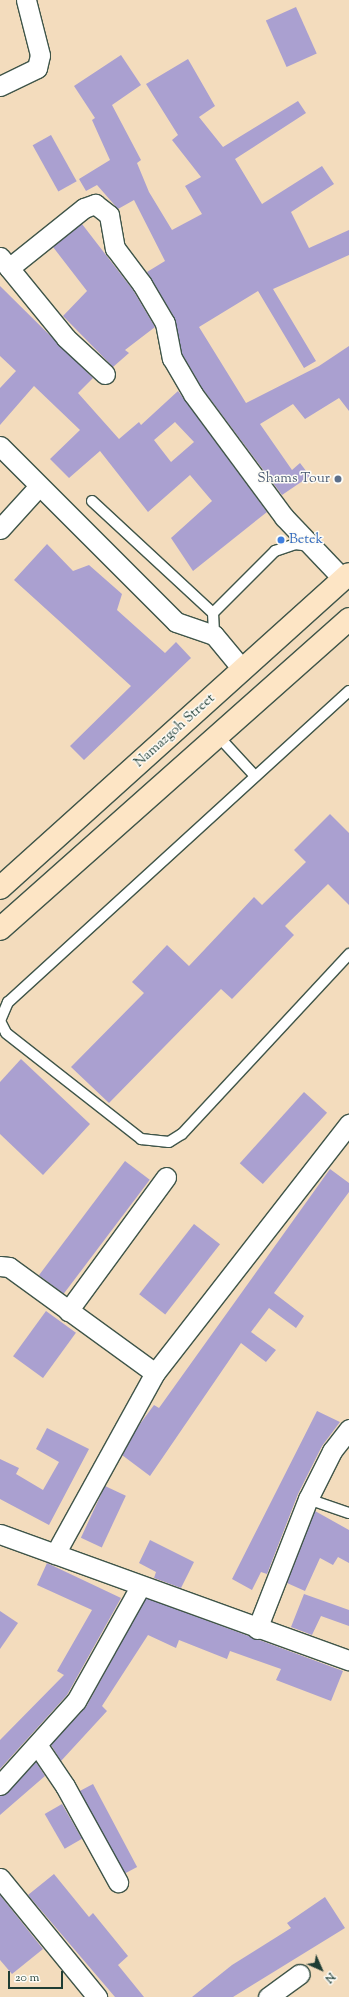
<!DOCTYPE html>
<html>
<head>
<meta charset="utf-8">
<style>
  body { margin:0 }
  #map { position:relative; width:349px; height:1997px; overflow:hidden; background:#f3dcbd; font-family:"Sorts Mill Goudy",serif }
  div>[style] { position:absolute }
  [style*='--x'] { left:calc(var(--x)*1px); top:calc(var(--y)*1px); width:calc(var(--w)*1px); rotate:calc(var(--a)*1deg) }
  .building>* { inset:0; background:#aaa0d0; transform-origin:0 0 }
  .roads { filter:drop-shadow(1px 0 #3f5549) drop-shadow(-1px 0 #3f5549) drop-shadow(0 1px #3f5549) drop-shadow(0 -1px #3f5549) }
  .service>* { height:10px; margin:-5px; padding:0 5px; transform-origin:5px; border-radius:5px; background:#fff }
  .minor>* { height:19px; margin:-9.5px; padding:0 9.5px; transform-origin:9.5px; border-radius:9.5px; background:#fff }
  .secondary>* { height:22px; margin:-11px; padding:0 11px; transform-origin:11px; border-radius:11px; background:#fde5c5 }
  .dots>* { width:11px; height:11px; translate:-50% -50%; box-sizing:border-box; border:2px solid #fdfcf7; border-radius:50% }
  span { translate:-50% -50%; white-space:nowrap; text-align:center; line-height:1.15; -webkit-text-stroke:3px #fdfcf7; paint-order:stroke }
  .service-label { font-size:14px; color:#4e5e75 }
  .right { translate:-100% -50%; text-align:right }
  .shop-label { font-size:14px; color:#366cbe }
  .left { translate:0 -50%; text-align:left }
  .street-label { font-size:14px; color:#1f3d34 }
  .north { position:absolute; left:301px; top:1949px; width:40px; height:40px; -webkit-text-stroke:3px #fdfcf7; paint-order:stroke; rotate:135deg; font-size:11px; font-weight:700; line-height:16px; text-align:center; color:#1f3d34 }
  .north::after { content:''; display:block; margin:auto; width:14px; height:18px; background:#1f3d34; clip-path:polygon(50% 0,100% 100%,50% 72%,0 100%) }
  .scale { position:absolute; left:8px; top:1971px; width:55px; height:18px; box-sizing:border-box; border:2px solid #1f3d34; border-top:0; padding-left:5px; font-size:12px; line-height:14px; white-space:nowrap; color:#1f3d34; -webkit-text-stroke:3px #fdfcf7; paint-order:stroke }
</style>
</head>
<body>
<div id="map">
  <div class="building">
    <i style="left:296px;top:7px;width:51px;height:33px;rotate:66deg"></i>
    <i style="clip-path:polygon(121px 55px,141px 85px,112px 105px,141px 160px,137px 163px,149px 192px,172px 230px,202px 214px,185px 186px,201px 177px,172px 140px,178px 135px,146px 84px,188px 59px,215px 106px,199px 117px,223px 147px,298px 101px,306px 113px,235px 159px,262px 204px,322px 166px,334px 184px,291px 212px,309px 248px,349px 230px,349px 255px,273px 289px,316px 361px,304px 368px,258px 291px,199px 327px,246px 403px,319px 366px,349px 346px,349px 411px,339px 398px,305px 419px,293px 404px,260px 424px,292px 470px,300px 463px,310px 476px,282px 495px,202px 388px,182px 354px,174px 317px,147px 272px,165px 261px,134px 200px,118px 209px,97px 185px,86px 191px,79px 179px,110px 160px,92px 120px,95px 118px,74px 86px)"></i>
    <i style="left:51px;top:135px;width:53px;height:21px;rotate:61deg"></i>
    <i style="clip-path:polygon(82px 224px,133px 290px,155px 327px,125px 350px,129px 353px,113px 367px,63px 316px,87px 291px,53px 247px)"></i>
    <i style="clip-path:polygon(evenodd,0 286px,93px 378px,78px 393px,119px 439px,139px 422px,141px 425px,178px 391px,267px 512px,193px 571px,171px 538px,212px 501px,190px 475px,148px 512px,100px 451px,69px 478px,50px 459px,80px 430px,34px 386px,0 425px,0 388px,16px 371px,0 356px,0 286px,175px 422px,194px 442px,171px 462px,154px 440px,175px 422px)"></i>
    <i style="clip-path:polygon(47px 544px,73px 571px,89px 565px,122px 594px,117px 610px,165px 653px,176px 642px,191px 658px,84px 760px,70px 746px,131px 686px,14px 580px)"></i>
    <i style="clip-path:polygon(330px 814px,349px 833px,349px 905px,328px 884px,285px 926px,294px 935px,232px 999px,221px 989px,109px 1103px,71px 1067px,144px 993px,132px 982px,167px 945px,189px 966px,254px 897px,262px 905px,306px 862px,294px 850px)"></i>
    <i style="clip-path:polygon(21px 1059px,90px 1124px,43px 1175px,0 1134px,0 1082px)"></i>
    <i style="left:304px;top:1092px;width:31px;height:96px;rotate:42deg"></i>
    <i style="left:125px;top:1161px;width:31px;height:143px;rotate:37deg"></i>
    <i style="clip-path:polygon(330px 1169px,349px 1183px,349px 1192px,274px 1293px,304px 1316px,296px 1328px,269px 1308px,251px 1332px,276px 1350px,266px 1362px,241px 1343px,150px 1476px,122px 1455px,137px 1428px,154px 1405px,159px 1408px)"></i>
    <i style="left:194px;top:1224px;width:33px;height:89px;rotate:38deg"></i>
    <i style="left:46px;top:1311px;width:37px;height:56px;rotate:36deg"></i>
    <i style="clip-path:polygon(317px 1411px,340px 1422px,322px 1446px,298px 1494px,267px 1574px,261px 1572px,252px 1590px,232px 1579px)"></i>
    <i style="clip-path:polygon(47px 1428px,89px 1449px,49px 1525px,0 1499px,0 1459px,19px 1468px,16px 1474px,43px 1490px,59px 1462px,36px 1449px)"></i>
    <i style="left:105px;top:1486px;width:23px;height:57px;rotate:25deg"></i>
    <i style="clip-path:polygon(315px 1511px,349px 1530px,349px 1563px,338px 1557px,333px 1565px,320px 1558px,305px 1591px,287px 1583px)"></i>
    <i style="clip-path:polygon(150px 1540px,194px 1562px,181px 1588px,154px 1578px,156px 1572px,139px 1563px)"></i>
    <i style="clip-path:polygon(47px 1563px,121px 1598px,67px 1695px,0 1769px,0 1740px,64px 1675px,57px 1671px,92px 1610px,37px 1585px)"></i>
    <i style="clip-path:polygon(304px 1594px,349px 1610px,349px 1626px,321px 1616px,312px 1635px,291px 1627px)"></i>
    <i style="clip-path:polygon(146px 1598px,343px 1671px,331px 1701px,276px 1680px,281px 1669px,230px 1651px,227px 1659px,179px 1640px,176px 1648px,148px 1635px,102px 1706px,107px 1711px,61px 1761px,51px 1745px,86px 1707px)"></i>
    <i style="clip-path:polygon(0 1611px,18px 1623px,0 1649px)"></i>
    <i style="clip-path:polygon(36px 1762px,45px 1776px,0 1815px,0 1796px,8px 1792px)"></i>
    <i style="left:93px;top:1784px;width:94px;height:15px;rotate:62deg"></i>
    <i style="left:62px;top:1804px;width:40px;height:20px;rotate:60deg"></i>
    <i style="clip-path:polygon(54px 1874px,89px 1917px,93px 1913px,128px 1956px,118px 1965px,144px 1997px,115px 1997px,28px 1895px)"></i>
    <i style="clip-path:polygon(0 1895px,43px 1949px,12px 1974px,0 1960px)"></i>
    <i style="clip-path:polygon(325px 1897px,345px 1928px,233px 1997px,192px 1997px,232px 1965px,291px 1928px,287px 1923px)"></i>
  </div>
  <div class="roads">
    <div class="service">
      <i style="--x:92;--y:501;--w:165;--a:42.8"></i>
      <i style="--x:213;--y:613;--w:22;--a:87"></i>
      <i style="--x:213;--y:613;--w:88;--a:-45"></i>
      <i style="--x:275;--y:551;--w:21;--a:-19"></i>
      <i style="--x:295;--y:544;--w:15;--a:8"></i>
      <i style="--x:349;--y:691;--w:462;--a:137.6"></i>
      <i style="--x:8;--y:1002;--w:21;--a:113"></i>
      <i style="--x:0;--y:1021;--w:13;--a:63"></i>
      <i style="--x:6;--y:1033;--w:172;--a:38.1"></i>
      <i style="--x:141;--y:1139;--w:28;--a:6"></i>
      <i style="--x:169;--y:1142;--w:15;--a:-32"></i>
      <i style="--x:182;--y:1134;--w:246;--a:-47.1"></i>
      <i style="--x:218;--y:736;--w:53;--a:47.3"></i>
      <i style="--x:308;--y:1499;--w:43;--a:18.9"></i>
    </div>
    <div class="minor">
      <i style="--x:0;--y:86;--w:41;--a:-25.9"></i>
      <i style="--x:37;--y:68;--w:13;--a:-77"></i>
      <i style="--x:40;--y:55;--w:57;--a:-104.3"></i>
      <i style="--x:0;--y:257;--w:104;--a:50.8"></i>
      <i style="--x:66;--y:338;--w:53;--a:42.7"></i>
      <i style="--x:9;--y:268;--w:96;--a:-38.7"></i>
      <i style="--x:84;--y:208;--w:12;--a:-20"></i>
      <i style="--x:95;--y:204;--w:18;--a:38"></i>
      <i style="--x:109;--y:215;--w:34;--a:80"></i>
      <i style="--x:115;--y:248;--w:45;--a:53.1"></i>
      <i style="--x:142;--y:284;--w:45;--a:59.5"></i>
      <i style="--x:165;--y:323;--w:36;--a:79"></i>
      <i style="--x:172;--y:358;--w:42;--a:59.7"></i>
      <i style="--x:193;--y:394;--w:153;--a:53.5"></i>
      <i style="--x:284;--y:517;--w:86;--a:46.4"></i>
      <i style="--x:0;--y:446;--w:249;--a:45"></i>
      <i style="--x:176;--y:622;--w:40;--a:18.9"></i>
      <i style="--x:214;--y:635;--w:45;--a:50.4"></i>
      <i style="--x:0;--y:529;--w:58;--a:-47.8"></i>
      <i style="--x:0;--y:1266;--w:9;--a:6"></i>
      <i style="--x:9;--y:1267;--w:180;--a:36"></i>
      <i style="--x:155;--y:1373;--w:316;--a:-52.1"></i>
      <i style="--x:68;--y:1311;--w:166;--a:-53.8"></i>
      <i style="--x:0;--y:1534;--w:371;--a:19.9"></i>
      <i style="--x:55;--y:1554;--w:207;--a:-61.1"></i>
      <i style="--x:257;--y:1629;--w:140;--a:-68.6"></i>
      <i style="--x:308;--y:1499;--w:54;--a:-63.4"></i>
      <i style="--x:332;--y:1451;--w:28;--a:-52"></i>
      <i style="--x:38;--y:1746;--w:48;--a:56"></i>
      <i style="--x:65;--y:1786;--w:110;--a:61.1"></i>
      <i style="--x:0;--y:1785;--w:113;--a:-47.9"></i>
      <i style="--x:76;--y:1701;--w:131;--a:-60.7"></i>
      <i style="--x:0;--y:1878;--w:154;--a:50.8"></i>
      <i style="--x:268;--y:1997;--w:39;--a:-36"></i>
    </div>
    <div class="secondary">
      <i style="--x:0;--y:888;--w:469;--a:-42"></i>
      <i style="--x:0;--y:929;--w:467;--a:-41.6"></i>
    </div>
  </div>
  <div class="dots">
    <i style="left:338px;top:479px;background:#5c6f8a"></i>
    <i style="left:281px;top:540px;background:#3f7fe0"></i>
  </div>
  <div class="service-label">
    <span class="right" style="left:330px;top:479px">Shams Tour</span>
  </div>
  <div class="shop-label">
    <span class="left" style="left:289px;top:540px">Betek</span>
  </div>
  <div class="street-label">
    <span style="left:175px;top:731px;rotate:-42deg">Namazgoh Street</span>
  </div>
  <div class="north">N</div>
  <div class="scale">20 m</div>
</div>
</body>
</html>
